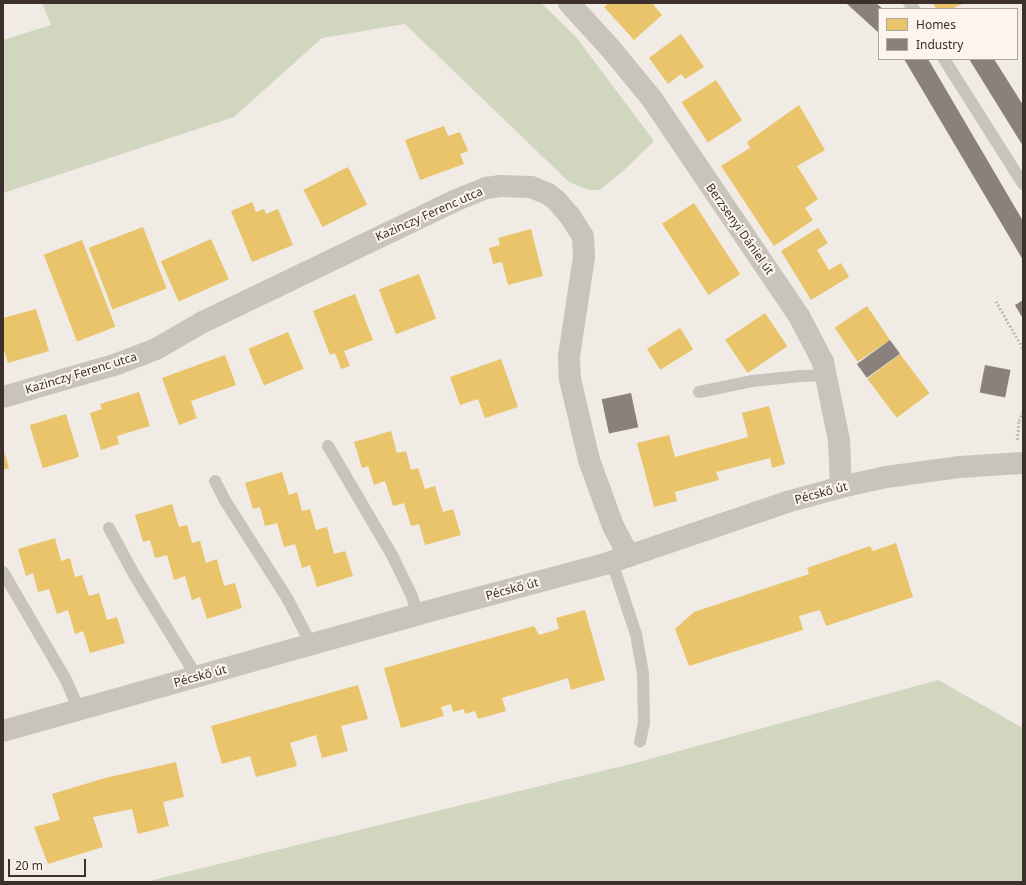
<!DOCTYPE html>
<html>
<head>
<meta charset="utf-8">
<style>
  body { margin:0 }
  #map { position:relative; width:1026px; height:885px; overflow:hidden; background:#f0ebe5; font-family:"Noto Sans",sans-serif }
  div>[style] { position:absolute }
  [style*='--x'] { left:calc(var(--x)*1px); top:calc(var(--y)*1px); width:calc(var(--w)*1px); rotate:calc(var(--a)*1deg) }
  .green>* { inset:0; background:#d1d6bf }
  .homes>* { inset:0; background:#e9c46a; transform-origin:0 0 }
  .industry>* { inset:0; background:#8a817c; transform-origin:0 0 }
  .path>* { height:2.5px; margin-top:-1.25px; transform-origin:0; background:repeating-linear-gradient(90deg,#c2bbb6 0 2px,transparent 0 4px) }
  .service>* { height:12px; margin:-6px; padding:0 6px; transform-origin:6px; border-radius:6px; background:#c9c3be }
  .minor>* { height:22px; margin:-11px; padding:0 11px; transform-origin:11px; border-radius:11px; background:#c9c3be }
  span { translate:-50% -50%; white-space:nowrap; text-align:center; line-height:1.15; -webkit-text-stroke:4px #fbf5ee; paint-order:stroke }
  .street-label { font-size:12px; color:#3b302b }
  .frame { position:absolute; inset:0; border:4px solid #3b302b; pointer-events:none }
  .legend { position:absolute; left:878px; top:8px; width:140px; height:52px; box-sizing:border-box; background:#fbf5ee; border:1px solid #aea6a0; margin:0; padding:5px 7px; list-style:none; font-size:12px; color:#3b302b }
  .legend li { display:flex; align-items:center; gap:8px; height:20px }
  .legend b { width:20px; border:1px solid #aea6a0 }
  .scale { position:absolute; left:8px; top:859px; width:78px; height:18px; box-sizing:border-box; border:2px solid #3b302b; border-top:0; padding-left:5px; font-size:12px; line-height:14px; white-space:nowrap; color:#3b302b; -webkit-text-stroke:3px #fbf5ee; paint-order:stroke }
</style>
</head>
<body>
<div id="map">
  <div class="green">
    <i style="clip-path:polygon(42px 3px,541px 3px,576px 37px,654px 141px,624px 170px,600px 190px,589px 190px,569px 182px,405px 24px,322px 38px,234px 117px,3px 193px,3px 40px,51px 25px)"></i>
    <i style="clip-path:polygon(938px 680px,1023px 728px,1023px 882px,145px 882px,639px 762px)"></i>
  </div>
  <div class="homes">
    <i style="clip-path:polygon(609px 3px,652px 3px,662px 15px,634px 40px,604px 7px)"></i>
    <i style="clip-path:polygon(932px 3px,965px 3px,951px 9px,937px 9px)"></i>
    <i style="clip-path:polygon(681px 34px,704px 67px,685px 79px,681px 74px,668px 84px,649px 58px)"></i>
    <i style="left:716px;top:80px;width:48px;height:41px;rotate:57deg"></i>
    <i style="clip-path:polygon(799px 105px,825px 150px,797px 166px,818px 199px,805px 208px,813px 220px,774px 246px,721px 166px,750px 148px,747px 142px)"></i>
    <i style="clip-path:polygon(444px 126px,448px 136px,460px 132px,468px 151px,460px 154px,464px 164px,420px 180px,405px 140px)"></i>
    <i style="left:348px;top:167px;width:42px;height:50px;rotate:63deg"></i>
    <i style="clip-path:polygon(252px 202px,256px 212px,264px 209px,266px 214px,278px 209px,293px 245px,252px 262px,231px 211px)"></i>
    <i style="left:694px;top:203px;width:85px;height:38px;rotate:57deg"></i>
    <i style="left:143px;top:227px;width:66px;height:58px;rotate:69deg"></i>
    <i style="clip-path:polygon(818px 228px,828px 243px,817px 250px,829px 270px,841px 263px,849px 277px,811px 300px,781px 251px)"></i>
    <i style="clip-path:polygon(531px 229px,543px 276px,508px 285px,502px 262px,493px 264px,489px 248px,500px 245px,498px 238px)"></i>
    <i style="left:211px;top:239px;width:44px;height:55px;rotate:66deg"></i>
    <i style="left:82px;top:240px;width:93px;height:41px;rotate:69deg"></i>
    <i style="left:419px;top:274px;width:48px;height:43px;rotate:69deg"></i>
    <i style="clip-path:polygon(355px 294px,373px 340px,344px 351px,350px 366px,341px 369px,335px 353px,330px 355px,313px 311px)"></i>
    <i style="left:867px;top:306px;width:41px;height:39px;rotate:56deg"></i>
    <i style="clip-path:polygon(36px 309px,49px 351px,8px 363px,3px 347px,3px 318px)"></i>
    <i style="left:765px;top:313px;width:40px;height:48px;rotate:56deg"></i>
    <i style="left:680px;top:328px;width:25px;height:39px;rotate:58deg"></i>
    <i style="left:288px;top:332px;width:40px;height:43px;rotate:67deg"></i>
    <i style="left:900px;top:354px;width:49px;height:41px;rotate:53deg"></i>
    <i style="clip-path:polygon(225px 355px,236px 385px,191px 401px,197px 418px,179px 425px,162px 378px)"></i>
    <i style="clip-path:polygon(501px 359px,518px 407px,485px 418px,478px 399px,460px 405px,450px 377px)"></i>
    <i style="clip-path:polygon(139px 392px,150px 426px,117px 436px,119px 444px,101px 450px,90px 413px,102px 409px,100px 404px)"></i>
    <i style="clip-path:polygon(769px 406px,785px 464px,772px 468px,770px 458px,716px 472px,719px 480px,675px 492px,677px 501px,654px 507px,637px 443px,669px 435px,675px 457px,748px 437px,742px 413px)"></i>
    <i style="left:66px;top:414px;width:45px;height:38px;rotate:73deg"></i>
    <i style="clip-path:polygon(391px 431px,397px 453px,406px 451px,411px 470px,418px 468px,425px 489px,435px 486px,443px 512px,453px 509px,461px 535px,425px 545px,419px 524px,411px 526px,404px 503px,393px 506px,385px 481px,374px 485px,368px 466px,362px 468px,354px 442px)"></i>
    <i style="clip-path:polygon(3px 448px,9px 468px,3px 470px)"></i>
    <i style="clip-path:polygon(282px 472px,289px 495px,297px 492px,302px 511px,310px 509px,316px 530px,327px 527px,334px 554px,345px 551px,353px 576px,317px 587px,310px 565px,302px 568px,295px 544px,284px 547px,277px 523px,265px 526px,260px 507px,253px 509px,245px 483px)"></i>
    <i style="clip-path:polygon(172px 504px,179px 527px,187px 525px,192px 543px,200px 541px,206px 563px,217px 559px,224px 586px,235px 583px,242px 608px,207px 619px,200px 597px,192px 600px,185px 576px,174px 580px,167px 555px,155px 558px,150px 540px,143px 542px,135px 515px)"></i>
    <i style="clip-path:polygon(55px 538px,61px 561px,70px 558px,75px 577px,82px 575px,89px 596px,99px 593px,107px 620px,117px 617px,125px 643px,90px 653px,83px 631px,75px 634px,68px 610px,57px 614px,49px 589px,38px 592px,33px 573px,26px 576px,18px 549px)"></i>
    <i style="clip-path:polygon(896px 543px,913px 597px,826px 626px,820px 610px,799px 616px,803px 630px,689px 666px,675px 629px,694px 612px,809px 574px,807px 568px,870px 546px,873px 551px)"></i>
    <i style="clip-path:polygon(585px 610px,605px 680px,571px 690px,568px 678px,502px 698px,506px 711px,478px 719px,475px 711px,465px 714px,464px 709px,453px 712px,451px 704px,441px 707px,444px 716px,401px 728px,384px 668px,534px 626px,539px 635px,559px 629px,556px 618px)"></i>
    <i style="clip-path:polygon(358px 685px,368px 719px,341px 726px,348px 751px,322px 758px,316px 735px,290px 743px,297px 766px,256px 777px,250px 756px,222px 764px,211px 726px)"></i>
    <i style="clip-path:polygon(176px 762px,184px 797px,163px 802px,169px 826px,138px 834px,132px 809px,93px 817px,103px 847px,48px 864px,34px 827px,60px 820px,52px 794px,105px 778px)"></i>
  </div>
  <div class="industry">
    <i style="clip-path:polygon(846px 3px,876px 3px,883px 9px,879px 9px,879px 33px)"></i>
    <i style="clip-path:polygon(904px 59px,928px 59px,1023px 221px,1023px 260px)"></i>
    <i style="clip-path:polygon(969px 59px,994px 59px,1023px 105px,1023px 146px)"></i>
    <i style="clip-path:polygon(1023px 300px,1023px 319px,1015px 305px)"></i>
    <i style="left:890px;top:340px;width:17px;height:41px;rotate:54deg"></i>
    <i style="left:985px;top:365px;width:26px;height:28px;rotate:11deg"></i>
    <i style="left:631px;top:393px;width:35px;height:30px;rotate:78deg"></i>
  </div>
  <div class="path">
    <i style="--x:996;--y:301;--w:54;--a:60.1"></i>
    <i style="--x:1017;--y:440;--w:19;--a:-84"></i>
    <i style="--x:1019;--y:421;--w:11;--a:-68"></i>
  </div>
  <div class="service">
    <i style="--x:909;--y:3;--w:8;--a:50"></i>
    <i style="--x:944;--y:59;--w:148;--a:57.7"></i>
    <i style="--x:699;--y:392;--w:54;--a:-11.7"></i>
    <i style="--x:752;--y:381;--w:49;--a:-5.8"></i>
    <i style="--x:801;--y:376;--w:25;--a:-2"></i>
    <i style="--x:328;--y:446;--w:129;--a:59.6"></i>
    <i style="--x:393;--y:557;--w:41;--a:64.1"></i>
    <i style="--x:411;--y:594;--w:21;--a:71"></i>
    <i style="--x:215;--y:481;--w:20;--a:63"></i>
    <i style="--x:224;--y:499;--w:117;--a:57.5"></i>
    <i style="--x:287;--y:598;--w:52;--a:62.4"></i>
    <i style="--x:109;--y:528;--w:55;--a:61.6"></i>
    <i style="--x:135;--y:576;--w:119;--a:58.5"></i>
    <i style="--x:612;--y:562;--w:76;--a:71.6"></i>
    <i style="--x:636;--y:634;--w:40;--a:80"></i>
    <i style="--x:643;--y:673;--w:50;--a:88.9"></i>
    <i style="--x:644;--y:723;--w:19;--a:102"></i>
    <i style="--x:3;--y:572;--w:123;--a:59.7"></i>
    <i style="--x:65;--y:678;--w:34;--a:66"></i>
  </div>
  <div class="minor">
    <i style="--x:569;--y:3;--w:62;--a:47.6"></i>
    <i style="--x:611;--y:49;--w:65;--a:50.6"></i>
    <i style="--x:652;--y:99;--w:262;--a:55.9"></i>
    <i style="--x:799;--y:316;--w:52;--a:62.4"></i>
    <i style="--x:823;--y:362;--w:80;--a:78.4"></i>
    <i style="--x:839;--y:440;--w:47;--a:87.6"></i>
    <i style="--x:3;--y:397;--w:119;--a:-16.1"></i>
    <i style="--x:117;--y:364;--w:42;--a:-21"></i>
    <i style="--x:156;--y:349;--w:54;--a:-29.9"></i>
    <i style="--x:203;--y:322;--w:279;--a:-25.7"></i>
    <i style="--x:454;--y:201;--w:35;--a:-22"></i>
    <i style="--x:486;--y:188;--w:15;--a:-8"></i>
    <i style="--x:501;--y:186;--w:30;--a:2"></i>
    <i style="--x:531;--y:187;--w:18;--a:22"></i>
    <i style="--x:548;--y:194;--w:10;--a:37"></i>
    <i style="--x:556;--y:200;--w:21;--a:49"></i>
    <i style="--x:570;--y:216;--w:25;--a:58"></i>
    <i style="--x:583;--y:237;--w:20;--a:87"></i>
    <i style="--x:584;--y:257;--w:100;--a:98.6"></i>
    <i style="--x:569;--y:356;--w:23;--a:88"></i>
    <i style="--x:570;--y:379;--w:83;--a:76.8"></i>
    <i style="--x:589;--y:460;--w:70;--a:70"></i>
    <i style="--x:613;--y:526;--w:34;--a:62"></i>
    <i style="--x:3;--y:731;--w:431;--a:-15.7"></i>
    <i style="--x:418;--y:614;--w:194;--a:-15"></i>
    <i style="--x:605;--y:564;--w:192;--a:-18.8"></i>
    <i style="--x:787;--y:502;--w:56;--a:-15.5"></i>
    <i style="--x:841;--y:487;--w:46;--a:-12.5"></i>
    <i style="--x:886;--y:477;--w:75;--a:-7.7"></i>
    <i style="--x:960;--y:467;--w:63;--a:-3.6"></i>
  </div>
  <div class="street-label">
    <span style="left:429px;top:214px;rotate:-24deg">Kazinczy Ferenc utca</span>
    <span style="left:740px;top:229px;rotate:55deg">Berzsenyi Dániel út</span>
    <span style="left:81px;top:373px;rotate:-17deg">Kazinczy Ferenc utca</span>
    <span style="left:821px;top:493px;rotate:-15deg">Pécskő út</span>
    <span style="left:512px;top:589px;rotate:-15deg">Pécskő út</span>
    <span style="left:200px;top:676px;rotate:-15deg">Pécskő út</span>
  </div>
  <div class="frame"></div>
  <ul class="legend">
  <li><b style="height:11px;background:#e9c46a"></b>Homes</li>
  <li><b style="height:11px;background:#8a817c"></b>Industry</li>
  </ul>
  <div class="scale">20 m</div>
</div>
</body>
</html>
